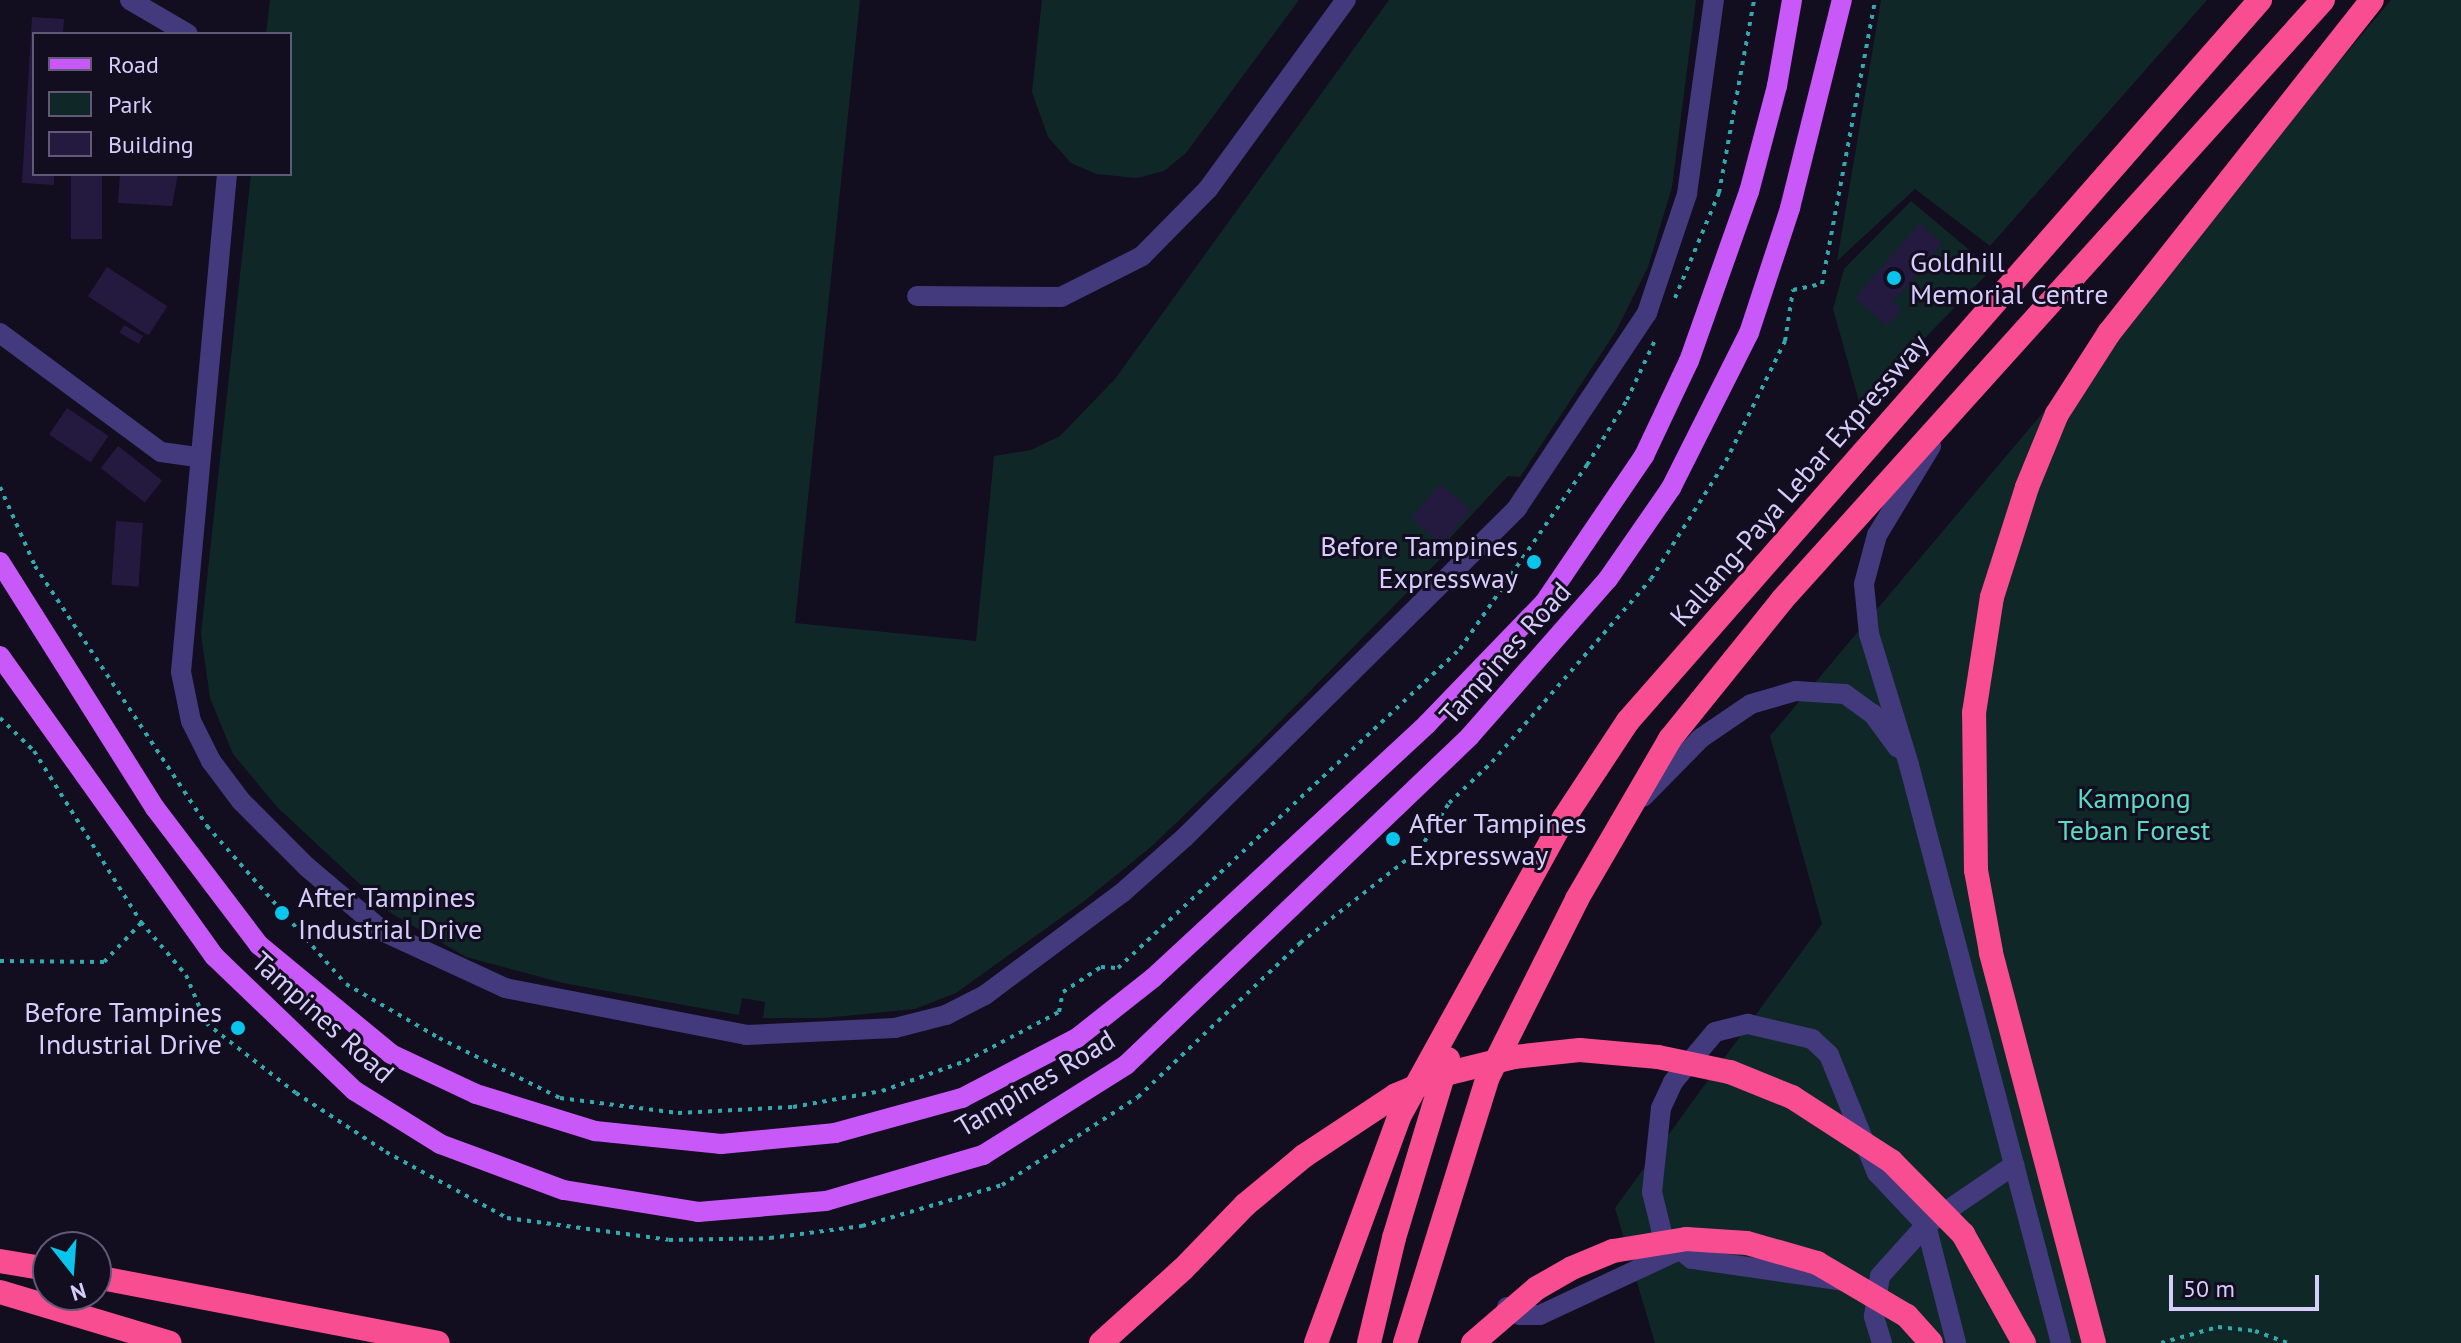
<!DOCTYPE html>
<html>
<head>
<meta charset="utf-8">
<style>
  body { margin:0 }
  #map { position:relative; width:2461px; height:1343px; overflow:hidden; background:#120d1f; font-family:"PT Sans",sans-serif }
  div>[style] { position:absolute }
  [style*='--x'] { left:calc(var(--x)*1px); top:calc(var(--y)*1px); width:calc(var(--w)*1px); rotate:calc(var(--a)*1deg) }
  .green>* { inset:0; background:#102728 }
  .building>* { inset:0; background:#241a3f; transform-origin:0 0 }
  .path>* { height:4px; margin-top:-2px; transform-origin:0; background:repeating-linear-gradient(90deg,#32a9ac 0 4px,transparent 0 10px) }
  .minor>* { height:20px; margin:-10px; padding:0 10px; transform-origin:10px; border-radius:10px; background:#423a7c }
  .major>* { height:20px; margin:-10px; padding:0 10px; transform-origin:10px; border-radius:10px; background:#c958f9 }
  .highway>* { height:24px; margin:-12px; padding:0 12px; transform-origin:12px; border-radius:12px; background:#f84d91 }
  .highway-bridge>* { height:24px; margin:-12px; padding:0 12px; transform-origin:12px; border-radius:12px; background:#f84d91 }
  .dots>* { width:22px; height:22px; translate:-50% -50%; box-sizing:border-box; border:4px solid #120d1f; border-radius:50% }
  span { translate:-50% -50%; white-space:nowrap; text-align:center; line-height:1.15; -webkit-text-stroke:6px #120d1f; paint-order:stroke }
  .poi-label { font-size:28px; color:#d6cdfd }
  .left { translate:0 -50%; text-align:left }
  .right { translate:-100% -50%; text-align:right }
  .street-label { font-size:28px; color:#d6cdfd }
  .park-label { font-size:28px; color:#5cdac4 }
  .legend { position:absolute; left:32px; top:32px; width:260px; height:144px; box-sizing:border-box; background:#120d1f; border:2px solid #605a78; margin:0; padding:10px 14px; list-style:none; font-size:24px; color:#d6cdfd }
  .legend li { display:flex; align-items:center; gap:16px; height:40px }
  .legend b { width:40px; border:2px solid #605a78 }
  .north { position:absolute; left:32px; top:1231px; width:80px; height:80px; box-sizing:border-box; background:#120d1f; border:2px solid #605a78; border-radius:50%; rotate:163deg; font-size:22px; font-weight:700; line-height:32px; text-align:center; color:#d6cdfd }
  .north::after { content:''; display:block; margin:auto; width:28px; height:36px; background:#09c4ed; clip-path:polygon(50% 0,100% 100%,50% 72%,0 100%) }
  .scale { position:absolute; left:2169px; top:1275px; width:150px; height:36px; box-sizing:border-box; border:4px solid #d6cdfd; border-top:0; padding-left:10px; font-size:24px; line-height:28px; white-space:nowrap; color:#d6cdfd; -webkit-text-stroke:6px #120d1f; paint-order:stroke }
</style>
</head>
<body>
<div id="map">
  <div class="green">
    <i style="clip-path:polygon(270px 0,860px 0,795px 623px,976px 641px,994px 456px,1031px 450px,1060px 436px,1115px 379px,1389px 0,1696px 0,1672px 187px,1648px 267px,1616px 331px,1520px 477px,1508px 476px,1450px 538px,1448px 551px,1248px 754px,1152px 846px,1083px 902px,956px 993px,915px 1009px,824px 1018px,763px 1018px,765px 1002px,742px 998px,739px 1015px,563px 983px,466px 957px,391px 913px,278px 808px,233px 754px,210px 698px,201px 634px,251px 174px,290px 174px,290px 34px,266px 34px)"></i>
    <i style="clip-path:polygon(1042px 0,1299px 0,1186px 153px,1164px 171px,1137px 178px,1096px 174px,1071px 163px,1048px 137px,1032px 92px)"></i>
    <i style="clip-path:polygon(1881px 0,2207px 0,1990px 246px,1915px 189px,1837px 261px)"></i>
    <i style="clip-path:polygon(2391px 0,2461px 0,2461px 1343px,1655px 1343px,1615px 1208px,1822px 924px,1770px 736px)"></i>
    <i style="clip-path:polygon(1911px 201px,1992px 269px,1860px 405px,1833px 309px,1844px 269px)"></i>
  </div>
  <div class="building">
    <i style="clip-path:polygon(32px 17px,64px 19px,63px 34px,34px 34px,34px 174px,54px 174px,54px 185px,22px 183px)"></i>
    <i style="left:71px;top:174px;width:31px;height:65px"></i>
    <i style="clip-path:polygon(120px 174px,178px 174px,172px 206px,118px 203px)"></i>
    <i style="clip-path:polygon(1920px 223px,1942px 244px,1893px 302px,1902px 310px,1887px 326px,1855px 298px)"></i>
    <i style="left:107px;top:267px;width:72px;height:35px;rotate:33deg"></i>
    <i style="left:124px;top:325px;width:22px;height:9px;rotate:30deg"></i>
    <i style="left:67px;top:408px;width:50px;height:32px;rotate:34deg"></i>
    <i style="left:118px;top:446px;width:56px;height:28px;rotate:38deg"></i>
    <i style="left:1440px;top:484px;width:40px;height:45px;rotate:40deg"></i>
    <i style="left:116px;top:521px;width:27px;height:64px;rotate:4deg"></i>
  </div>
  <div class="path">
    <i style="--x:1675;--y:298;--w:114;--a:-67.3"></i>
    <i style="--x:1719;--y:193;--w:196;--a:-79.7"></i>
    <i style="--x:0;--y:487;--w:86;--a:66.1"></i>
    <i style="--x:35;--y:566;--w:312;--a:56.5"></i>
    <i style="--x:207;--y:826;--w:210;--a:48.7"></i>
    <i style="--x:346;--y:984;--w:108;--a:30.1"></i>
    <i style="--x:439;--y:1038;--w:135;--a:26.4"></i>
    <i style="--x:560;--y:1098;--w:119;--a:7.2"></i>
    <i style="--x:678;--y:1113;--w:115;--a:-3"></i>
    <i style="--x:793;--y:1107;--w:90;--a:-10.2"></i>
    <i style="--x:882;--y:1091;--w:89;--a:-19.7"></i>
    <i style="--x:966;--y:1061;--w:105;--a:-27.8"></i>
    <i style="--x:1059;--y:1012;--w:20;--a:-79"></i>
    <i style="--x:1063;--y:992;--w:45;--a:-33.3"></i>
    <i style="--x:1101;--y:967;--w:17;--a:3"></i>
    <i style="--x:1118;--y:968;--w:468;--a:-43"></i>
    <i style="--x:1460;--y:649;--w:224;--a:-55.4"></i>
    <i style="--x:1587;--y:465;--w:76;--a:-58.4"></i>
    <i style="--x:1627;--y:400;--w:68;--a:-64.9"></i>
    <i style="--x:0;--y:718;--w:47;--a:44.1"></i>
    <i style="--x:34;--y:751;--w:202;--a:58"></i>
    <i style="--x:141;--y:922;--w:70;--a:49.7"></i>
    <i style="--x:186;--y:975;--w:52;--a:67.4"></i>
    <i style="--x:206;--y:1023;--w:114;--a:37.9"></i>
    <i style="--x:296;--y:1093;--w:108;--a:33.2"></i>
    <i style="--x:386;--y:1152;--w:138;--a:28.6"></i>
    <i style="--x:507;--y:1218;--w:163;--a:7.7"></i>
    <i style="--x:669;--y:1240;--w:101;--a:-1.1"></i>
    <i style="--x:770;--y:1238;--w:93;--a:-7.4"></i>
    <i style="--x:862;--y:1226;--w:146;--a:-16.3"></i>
    <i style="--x:1002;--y:1185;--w:162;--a:-32.9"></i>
    <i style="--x:1138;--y:1097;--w:224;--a:-43.5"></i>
    <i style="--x:1300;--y:943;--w:151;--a:-38"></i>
    <i style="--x:1419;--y:850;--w:56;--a:-57.4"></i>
    <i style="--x:1449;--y:803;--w:59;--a:-43.6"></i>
    <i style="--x:1492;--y:762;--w:242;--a:-49"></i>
    <i style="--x:1651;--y:579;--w:140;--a:-57.6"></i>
    <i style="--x:1726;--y:461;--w:134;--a:-63.8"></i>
    <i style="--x:1785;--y:341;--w:52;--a:-81.1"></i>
    <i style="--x:1793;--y:290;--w:30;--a:-12"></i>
    <i style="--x:1822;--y:284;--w:289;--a:-79.4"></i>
    <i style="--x:0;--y:961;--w:104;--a:0.6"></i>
    <i style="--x:104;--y:962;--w:54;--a:-46.5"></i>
    <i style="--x:2161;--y:1343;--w:59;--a:-15.7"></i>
    <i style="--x:2218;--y:1327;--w:37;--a:6"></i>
    <i style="--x:2255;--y:1331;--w:35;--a:20"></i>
  </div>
  <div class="minor">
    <i style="--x:130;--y:0;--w:67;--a:30.4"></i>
    <i style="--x:227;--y:174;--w:500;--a:95.28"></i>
    <i style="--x:181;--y:672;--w:50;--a:78.5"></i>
    <i style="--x:191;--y:721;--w:45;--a:63.4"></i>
    <i style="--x:211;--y:761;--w:50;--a:53.1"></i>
    <i style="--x:241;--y:801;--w:93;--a:45"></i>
    <i style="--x:307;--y:867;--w:101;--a:40.2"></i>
    <i style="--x:384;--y:932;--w:133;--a:24.8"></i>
    <i style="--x:505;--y:988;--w:246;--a:11"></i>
    <i style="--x:746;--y:1035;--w:149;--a:-2.7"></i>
    <i style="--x:895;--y:1028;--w:53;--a:-14.3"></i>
    <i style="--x:946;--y:1015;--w:44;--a:-27.1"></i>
    <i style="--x:985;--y:995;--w:171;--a:-36.7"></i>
    <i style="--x:1122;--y:893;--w:83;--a:-41.6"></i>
    <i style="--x:1184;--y:838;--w:469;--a:-44.7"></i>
    <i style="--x:1517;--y:508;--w:234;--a:-56.3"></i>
    <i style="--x:1647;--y:313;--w:126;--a:-71.4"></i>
    <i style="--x:1687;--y:194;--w:196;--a:-82.1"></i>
    <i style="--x:917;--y:296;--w:144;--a:0.4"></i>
    <i style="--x:1061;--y:297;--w:91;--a:-26.8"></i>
    <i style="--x:1142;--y:256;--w:94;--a:-45.4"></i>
    <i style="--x:1208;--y:189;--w:234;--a:-53.9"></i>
    <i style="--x:0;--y:333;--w:200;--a:36.5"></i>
    <i style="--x:161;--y:452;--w:36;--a:8"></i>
    <i style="--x:1931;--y:446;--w:104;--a:121.2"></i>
    <i style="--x:1877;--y:535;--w:51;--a:104.9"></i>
    <i style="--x:1864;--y:584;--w:50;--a:84.3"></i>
    <i style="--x:1869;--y:634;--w:137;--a:73"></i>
    <i style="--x:1909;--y:765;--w:598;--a:75.27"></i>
    <i style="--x:1643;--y:797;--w:83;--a:-45.5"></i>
    <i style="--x:1701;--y:738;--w:60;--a:-34.2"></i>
    <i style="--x:1751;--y:704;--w:47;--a:-16.1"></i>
    <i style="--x:1796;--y:691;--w:49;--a:3.5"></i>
    <i style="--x:1845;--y:694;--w:34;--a:36"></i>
    <i style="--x:1873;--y:714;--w:42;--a:53.7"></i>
    <i style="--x:1845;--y:1281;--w:155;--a:-171.8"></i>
    <i style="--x:1692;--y:1259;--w:36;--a:-143"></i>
    <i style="--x:1663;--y:1237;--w:46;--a:-103.7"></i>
    <i style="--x:1652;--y:1192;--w:84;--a:-83.9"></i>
    <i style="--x:1661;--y:1108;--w:29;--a:-65"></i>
    <i style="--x:1673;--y:1082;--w:65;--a:-50"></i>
    <i style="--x:1715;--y:1032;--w:34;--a:-14"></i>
    <i style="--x:1748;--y:1024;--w:66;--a:13.2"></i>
    <i style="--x:1812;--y:1039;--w:23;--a:43"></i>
    <i style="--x:1829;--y:1055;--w:127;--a:67.9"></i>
    <i style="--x:1877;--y:1173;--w:71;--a:46.7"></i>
    <i style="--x:1926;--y:1225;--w:122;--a:75.7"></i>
    <i style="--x:1507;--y:1307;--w:15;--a:32"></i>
    <i style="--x:1520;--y:1315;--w:20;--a:0"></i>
    <i style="--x:1540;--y:1315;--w:151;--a:-25"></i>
    <i style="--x:1882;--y:1343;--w:28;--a:-107"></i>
    <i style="--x:1874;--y:1316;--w:40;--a:-81.5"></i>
    <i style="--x:1880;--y:1276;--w:69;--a:-48"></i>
    <i style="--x:1926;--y:1225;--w:107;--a:-34.3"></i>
  </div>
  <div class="major">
    <i style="--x:0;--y:562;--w:291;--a:57.8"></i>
    <i style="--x:155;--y:808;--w:172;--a:52.8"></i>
    <i style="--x:259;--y:945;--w:171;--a:39.5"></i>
    <i style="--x:391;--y:1054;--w:94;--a:25.2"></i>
    <i style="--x:476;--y:1094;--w:125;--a:17.3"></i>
    <i style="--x:595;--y:1131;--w:127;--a:5.9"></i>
    <i style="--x:721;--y:1144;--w:115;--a:-5.5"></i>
    <i style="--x:835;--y:1133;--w:132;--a:-15.4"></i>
    <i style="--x:962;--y:1098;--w:130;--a:-27.6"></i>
    <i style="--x:1077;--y:1038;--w:97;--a:-38.3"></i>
    <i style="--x:1153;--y:978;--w:374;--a:-42.8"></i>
    <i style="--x:1427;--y:724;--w:168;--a:-46"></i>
    <i style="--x:1544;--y:603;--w:178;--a:-55.8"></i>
    <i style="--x:1644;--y:456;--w:105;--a:-64.7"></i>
    <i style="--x:1689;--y:361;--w:179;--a:-70.5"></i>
    <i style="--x:1749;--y:192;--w:110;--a:-75.2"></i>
    <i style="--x:1777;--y:86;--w:87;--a:-80.1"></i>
    <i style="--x:0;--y:656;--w:369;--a:54.5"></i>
    <i style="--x:214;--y:956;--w:195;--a:43.8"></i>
    <i style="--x:355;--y:1091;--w:100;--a:31.9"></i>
    <i style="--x:440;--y:1144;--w:132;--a:20.4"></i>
    <i style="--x:564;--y:1190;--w:136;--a:9.3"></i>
    <i style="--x:698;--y:1212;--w:128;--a:-4.9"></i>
    <i style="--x:826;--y:1201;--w:164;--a:-16.3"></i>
    <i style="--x:983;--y:1155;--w:169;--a:-32.2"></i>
    <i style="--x:1126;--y:1065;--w:476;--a:-43.7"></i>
    <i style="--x:1470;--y:736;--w:209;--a:-48.7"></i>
    <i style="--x:1608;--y:579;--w:111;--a:-55.3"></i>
    <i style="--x:1671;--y:488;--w:174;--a:-63.3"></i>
    <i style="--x:1749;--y:333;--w:132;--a:-71.8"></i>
    <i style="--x:1790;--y:208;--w:214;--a:-76"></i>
  </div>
  <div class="highway">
    <i style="--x:0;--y:1261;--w:49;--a:9.5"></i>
    <i style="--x:96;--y:1277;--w:348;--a:10.9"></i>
    <i style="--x:0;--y:1292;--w:177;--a:16.7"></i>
    <i style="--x:1101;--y:1343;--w:110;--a:-42.1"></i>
    <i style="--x:1316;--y:1343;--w:243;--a:-69.8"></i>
    <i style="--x:1400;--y:1115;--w:339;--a:-61.1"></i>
    <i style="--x:1564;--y:818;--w:116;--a:-56.6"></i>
    <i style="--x:1628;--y:721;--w:959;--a:-48.76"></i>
    <i style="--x:1369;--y:1343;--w:108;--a:-76.6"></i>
    <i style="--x:1394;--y:1238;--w:187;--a:-73.2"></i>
    <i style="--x:1405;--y:1343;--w:279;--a:-72.7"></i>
    <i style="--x:1488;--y:1077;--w:199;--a:-63.4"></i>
    <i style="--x:1577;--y:899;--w:185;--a:-59.8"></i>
    <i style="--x:1670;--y:739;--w:179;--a:-51.1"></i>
    <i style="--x:1782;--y:600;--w:808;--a:-47.96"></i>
    <i style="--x:2094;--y:1343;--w:404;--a:-104.8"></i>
    <i style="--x:1991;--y:952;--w:83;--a:-100.4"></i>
    <i style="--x:1976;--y:870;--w:157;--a:-90.7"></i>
    <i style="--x:1974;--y:713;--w:117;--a:-81.2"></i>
    <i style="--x:1992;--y:597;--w:115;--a:-72.3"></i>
    <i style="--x:2027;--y:487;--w:79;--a:-67.7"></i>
    <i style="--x:2057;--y:414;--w:96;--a:-57.3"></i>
    <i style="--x:2109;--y:333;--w:424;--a:-51.7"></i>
  </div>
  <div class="highway-bridge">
    <i style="--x:1183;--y:1269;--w:89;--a:-45.9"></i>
    <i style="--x:1245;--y:1205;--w:77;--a:-39.7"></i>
    <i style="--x:1304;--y:1156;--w:110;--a:-33.5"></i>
    <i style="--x:1396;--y:1095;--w:57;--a:-22.5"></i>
    <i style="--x:1449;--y:1073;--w:67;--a:-13.8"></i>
    <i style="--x:1514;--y:1057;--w:66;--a:-6.1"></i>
    <i style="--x:1580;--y:1050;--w:78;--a:5.1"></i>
    <i style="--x:1658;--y:1057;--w:74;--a:11.8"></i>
    <i style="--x:1730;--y:1072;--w:67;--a:22"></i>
    <i style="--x:1792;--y:1097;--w:118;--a:32.9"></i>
    <i style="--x:1891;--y:1161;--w:103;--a:45.4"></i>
    <i style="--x:1963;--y:1234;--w:125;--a:60.8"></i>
    <i style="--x:1473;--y:1343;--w:84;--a:-40.7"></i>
    <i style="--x:1537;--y:1288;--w:40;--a:-29.7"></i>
    <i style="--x:1572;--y:1268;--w:44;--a:-22.5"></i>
    <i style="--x:1613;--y:1251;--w:74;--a:-9.3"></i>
    <i style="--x:1686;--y:1239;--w:61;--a:3.8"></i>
    <i style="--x:1747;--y:1243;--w:73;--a:15.9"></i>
    <i style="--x:1817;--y:1263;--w:104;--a:30.5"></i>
    <i style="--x:1907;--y:1316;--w:36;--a:48"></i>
  </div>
  <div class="dots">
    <i style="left:1894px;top:278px;background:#09c4ed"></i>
    <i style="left:1534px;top:562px;background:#09c4ed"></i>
    <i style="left:1393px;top:839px;background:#09c4ed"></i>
    <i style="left:282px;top:913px;background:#09c4ed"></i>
    <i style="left:238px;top:1028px;background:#09c4ed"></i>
  </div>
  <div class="poi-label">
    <span class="left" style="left:1910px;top:278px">Goldhill<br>Memorial Centre</span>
    <span class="right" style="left:1518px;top:562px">Before Tampines<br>Expressway</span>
    <span class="left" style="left:1409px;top:839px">After Tampines<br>Expressway</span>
    <span class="left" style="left:298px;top:913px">After Tampines<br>Industrial Drive</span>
    <span class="right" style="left:222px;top:1028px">Before Tampines<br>Industrial Drive</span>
  </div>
  <div class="street-label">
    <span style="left:1799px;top:480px;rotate:-49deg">Kallang-Paya Lebar Expressway</span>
    <span style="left:1505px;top:653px;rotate:-48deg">Tampines Road</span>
    <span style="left:323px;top:1017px;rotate:42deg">Tampines Road</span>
    <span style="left:1035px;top:1083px;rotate:-31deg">Tampines Road</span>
  </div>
  <div class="park-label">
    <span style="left:2134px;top:814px">Kampong<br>Teban Forest</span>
  </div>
  <ul class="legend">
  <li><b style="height:10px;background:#c958f9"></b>Road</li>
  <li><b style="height:22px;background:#102728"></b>Park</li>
  <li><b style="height:22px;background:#241a3f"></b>Building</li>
  </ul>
  <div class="north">N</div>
  <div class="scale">50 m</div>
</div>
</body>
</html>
